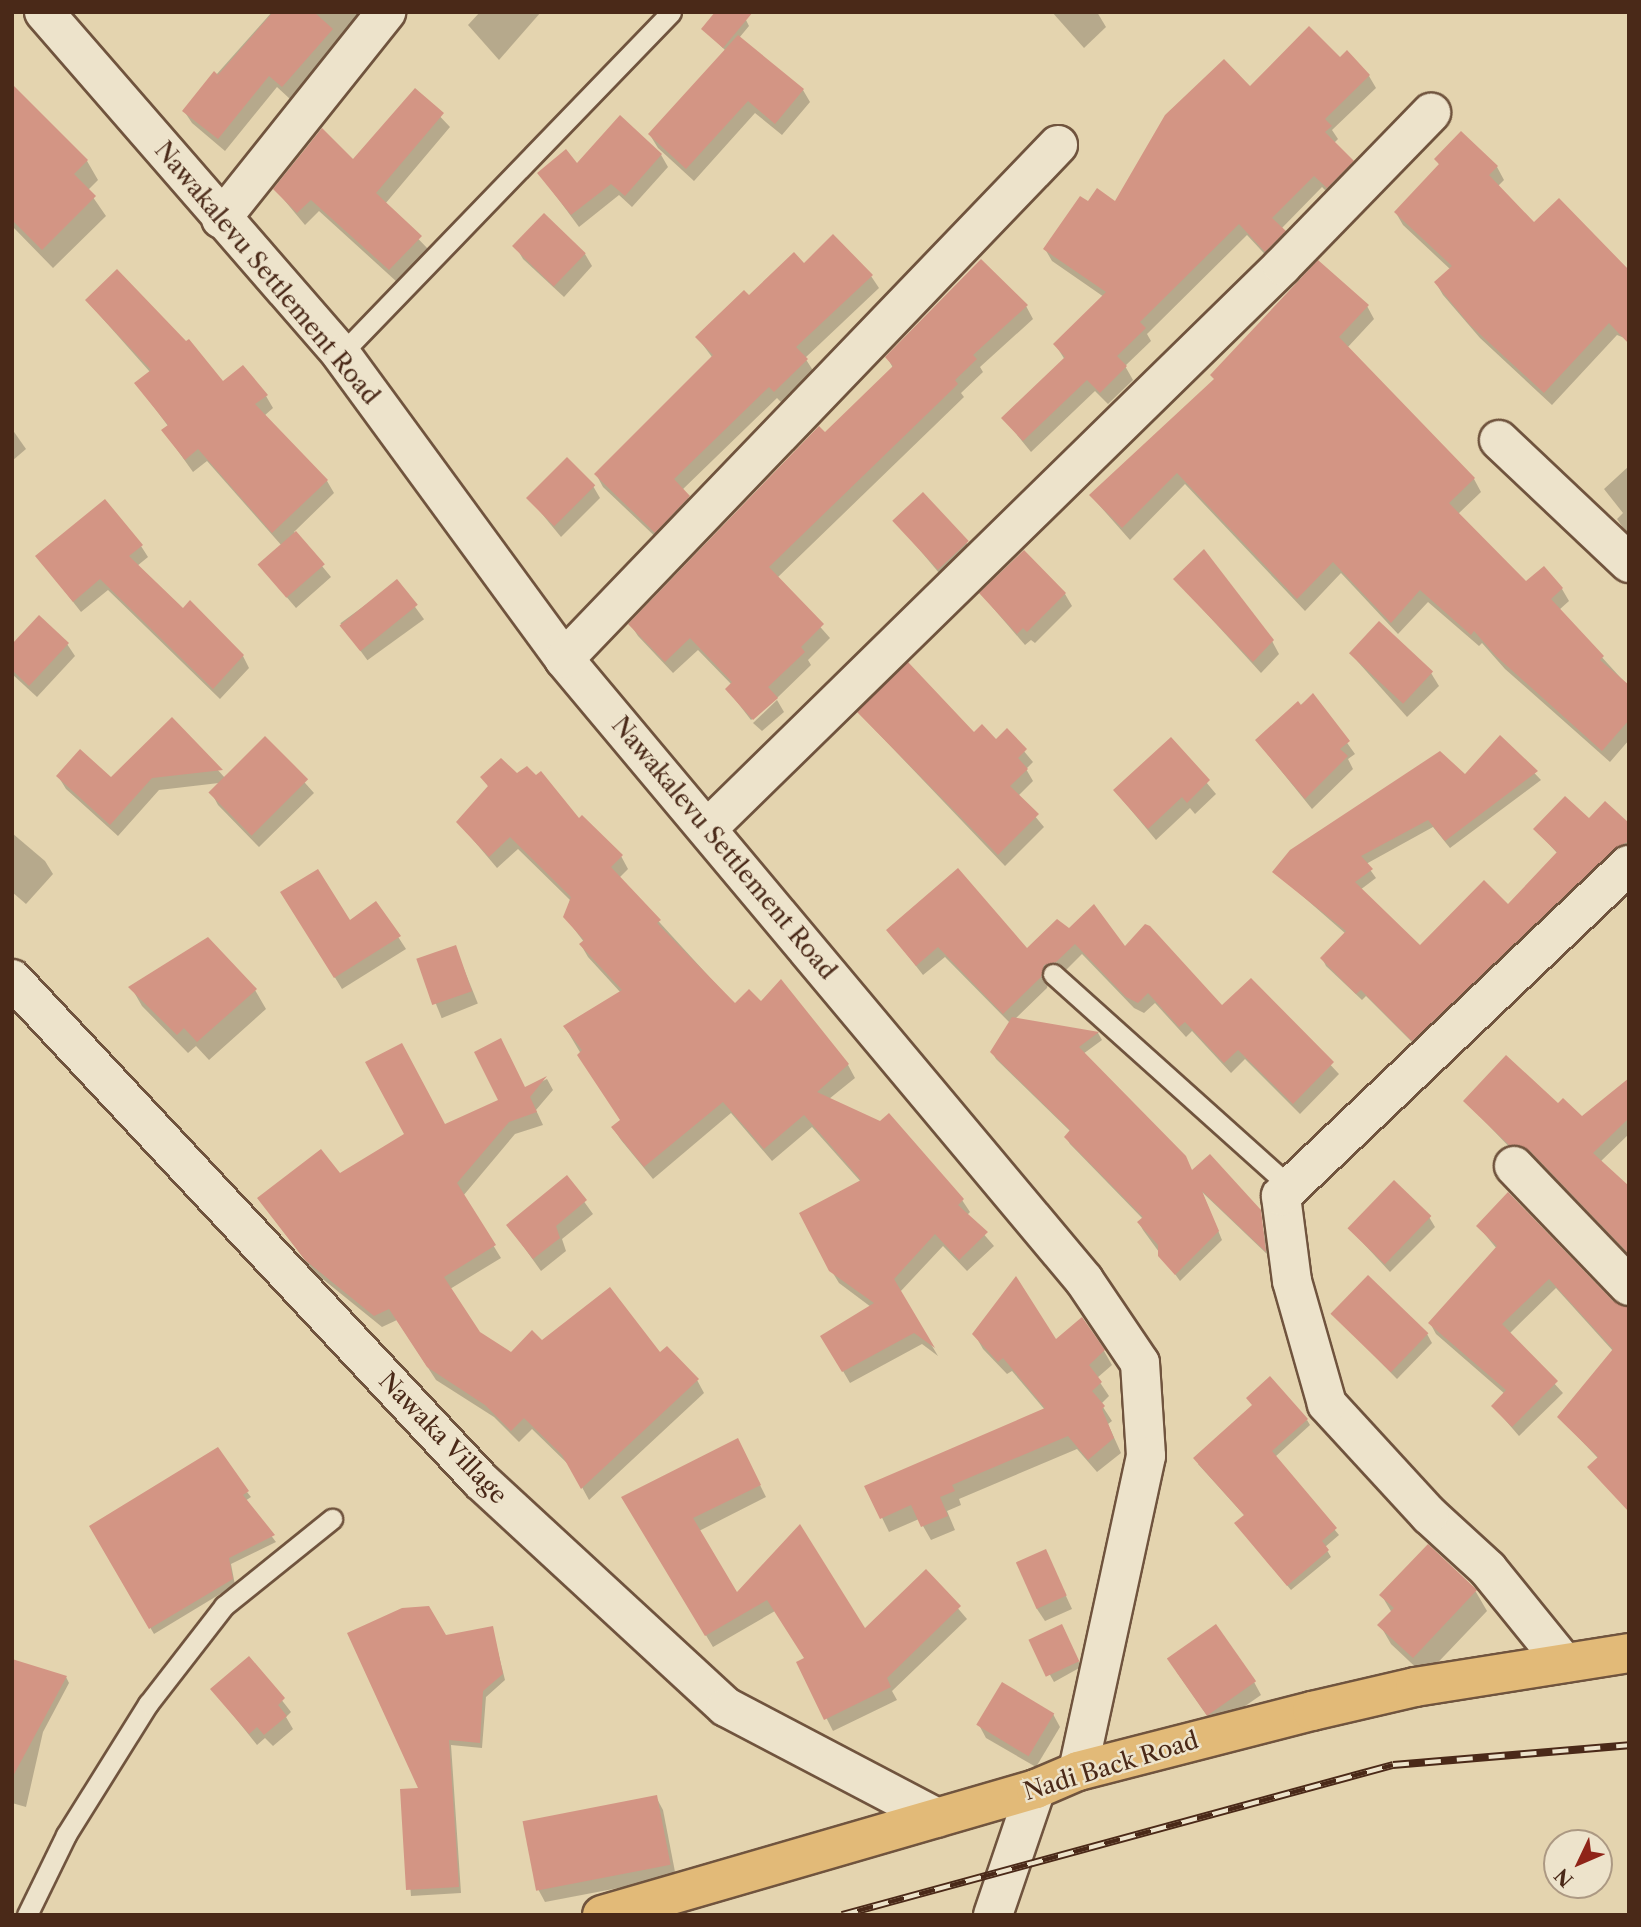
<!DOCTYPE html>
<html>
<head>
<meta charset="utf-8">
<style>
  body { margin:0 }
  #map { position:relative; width:1641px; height:1927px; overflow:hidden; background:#e4d4af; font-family:"Libre Caslon Text",serif }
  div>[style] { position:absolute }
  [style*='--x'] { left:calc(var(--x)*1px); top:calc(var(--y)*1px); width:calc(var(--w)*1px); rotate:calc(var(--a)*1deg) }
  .shadow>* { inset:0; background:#0003; transform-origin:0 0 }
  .building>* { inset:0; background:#d39584; transform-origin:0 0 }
  .roads { filter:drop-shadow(2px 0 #70543e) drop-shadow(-2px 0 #70543e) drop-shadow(0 2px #70543e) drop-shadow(0 -2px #70543e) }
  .service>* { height:19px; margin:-9.5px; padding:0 9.5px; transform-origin:9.5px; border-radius:9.5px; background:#ede3cb }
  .minor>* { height:38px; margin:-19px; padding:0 19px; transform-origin:19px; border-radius:19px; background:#ede3cb }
  .tertiary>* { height:38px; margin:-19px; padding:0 19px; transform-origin:19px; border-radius:19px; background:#ede3cb }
  .secondary>* { height:38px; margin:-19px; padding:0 19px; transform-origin:19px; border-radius:19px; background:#ede3cb }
  .trunk>* { height:38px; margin:-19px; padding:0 19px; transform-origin:19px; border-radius:19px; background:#e2ba78 }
  .rail>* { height:8px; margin-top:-4px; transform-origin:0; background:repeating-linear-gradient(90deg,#ede3cb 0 16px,#4a2918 0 32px); box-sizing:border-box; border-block:2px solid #4a2918 }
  span { translate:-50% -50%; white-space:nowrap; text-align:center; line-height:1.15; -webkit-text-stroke:5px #ede3cb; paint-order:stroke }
  .street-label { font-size:24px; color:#4a2918 }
  .frame { position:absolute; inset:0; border:14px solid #4a2918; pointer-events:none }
  .north { position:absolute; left:1543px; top:1829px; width:70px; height:70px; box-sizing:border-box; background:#ede3cb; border:2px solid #ac9983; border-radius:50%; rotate:226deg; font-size:19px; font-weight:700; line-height:28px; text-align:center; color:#4a2918 }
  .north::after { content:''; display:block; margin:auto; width:24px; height:32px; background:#8f2418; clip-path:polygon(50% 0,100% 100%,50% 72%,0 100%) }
</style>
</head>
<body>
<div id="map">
  <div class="shadow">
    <i style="clip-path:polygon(272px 12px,374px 12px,361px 17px,290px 99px,277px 87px,225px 151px,192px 123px,184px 111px)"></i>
    <i style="clip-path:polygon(480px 12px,541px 12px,499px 60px,468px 25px)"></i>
    <i style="clip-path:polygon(1052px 12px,1097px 12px,1106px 27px,1084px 48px)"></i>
    <i style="clip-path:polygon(746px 20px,749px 26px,739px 38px,803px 90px,810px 102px,782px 135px,755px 113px,694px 181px,658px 148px,650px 135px,726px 51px,703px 29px)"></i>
    <i style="clip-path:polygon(1340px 59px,1369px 76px,1376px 88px,1332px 130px,1338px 139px,1334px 143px,1360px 174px,1335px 200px,1322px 187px,1281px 229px,1292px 244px,1273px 263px,1247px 235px,1147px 334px,1151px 341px,1125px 366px,1133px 380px,1108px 404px,1095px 391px,1031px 452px,1004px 419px,1065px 360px,1055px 344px,1104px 297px,1052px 261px,1045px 249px,1088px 204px,1115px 203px,1250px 88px)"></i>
    <i style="clip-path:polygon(415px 90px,450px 127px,385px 204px,428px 249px,397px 282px,319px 211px,305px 225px,275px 189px,353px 162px)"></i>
    <i style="clip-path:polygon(27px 100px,87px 161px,98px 180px,88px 190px,106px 216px,53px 268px,12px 226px,12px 115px)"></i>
    <i style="clip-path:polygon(660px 153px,668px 167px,632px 207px,619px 195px,579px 227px,539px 173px)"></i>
    <i style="clip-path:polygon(1436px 159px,1497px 167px,1504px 180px,1497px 187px,1627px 339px,1617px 335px,1552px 405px,1480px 338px,1443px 295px,1436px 283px,1451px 270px,1403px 225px,1396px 213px,1440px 166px)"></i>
    <i style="clip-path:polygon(516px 247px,585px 254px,592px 266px,564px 297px,523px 259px)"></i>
    <i style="clip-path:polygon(871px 276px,879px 288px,805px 358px,814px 372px,782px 403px,777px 398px,682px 490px,696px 509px,663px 544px,603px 487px,596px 474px,712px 357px,697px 337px,749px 298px)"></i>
    <i style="clip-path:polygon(87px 301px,223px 383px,266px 396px,273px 408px,264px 416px,327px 481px,334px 493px,294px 532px,331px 577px,296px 608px,260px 566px,282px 546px,207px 461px,193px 472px,163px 430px,168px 426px,136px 383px,150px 372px)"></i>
    <i style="clip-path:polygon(1026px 306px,1033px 319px,980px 367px,983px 372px,961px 393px,964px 397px,777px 578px,830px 638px,808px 660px,811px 665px,777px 698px,751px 720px,727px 689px,732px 685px,698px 650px,673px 673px,638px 636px,630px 624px,893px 368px,887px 357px)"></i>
    <i style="clip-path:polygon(1367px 306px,1374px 319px,1347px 348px,1474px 479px,1481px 492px,1458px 514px,1526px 583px,1562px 589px,1569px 601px,1559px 610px,1629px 687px,1629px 740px,1610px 762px,1505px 669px,1482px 643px,1479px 646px,1428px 602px,1398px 634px,1341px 573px,1305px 611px,1185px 484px,1130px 540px,1091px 496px)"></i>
    <i style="clip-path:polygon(12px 429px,26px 449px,12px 461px)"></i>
    <i style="clip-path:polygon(1629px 466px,1629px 536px,1617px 519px,1623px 513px,1604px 489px)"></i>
    <i style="clip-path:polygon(593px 486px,600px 498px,561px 537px,528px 497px)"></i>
    <i style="clip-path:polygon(897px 523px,966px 542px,973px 554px,945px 580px)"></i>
    <i style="clip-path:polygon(141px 546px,148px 557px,137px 566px,183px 610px,243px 656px,249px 668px,220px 699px,108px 590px,81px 612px,37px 556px)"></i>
    <i style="clip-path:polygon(1175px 579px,1272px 641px,1279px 654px,1261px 673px)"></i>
    <i style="left:397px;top:582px;width:46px;height:70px;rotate:54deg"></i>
    <i style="clip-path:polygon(981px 594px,1065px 594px,1072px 606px,1035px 643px,1031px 640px,1025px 645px)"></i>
    <i style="clip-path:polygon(67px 644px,75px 656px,37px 697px,12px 674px,12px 647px)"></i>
    <i style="clip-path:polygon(1350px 653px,1431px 673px,1439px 686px,1407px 717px)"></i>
    <i style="clip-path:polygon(1313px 695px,1355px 754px,1348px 759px,1353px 769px,1312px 809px,1257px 741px)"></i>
    <i style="clip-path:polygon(777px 700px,784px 712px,762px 731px,753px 723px)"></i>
    <i style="clip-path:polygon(859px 713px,996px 741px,1007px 731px,1033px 762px,1026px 769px,1033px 781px,1018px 796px,1044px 827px,1005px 866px)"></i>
    <i style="clip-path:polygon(172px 719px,225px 778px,265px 738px,314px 793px,259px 847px,218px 805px,211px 792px,219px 783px,159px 790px,118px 836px,66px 789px,58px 776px,111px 779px)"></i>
    <i style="clip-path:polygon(1501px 738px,1541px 780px,1450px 848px,1433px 827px,1366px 864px,1376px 878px,1360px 890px,1420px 947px,1508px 906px,1558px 854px,1535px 829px,1589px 821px,1629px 825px,1629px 850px,1418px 1048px,1366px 996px,1362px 1000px,1326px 966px,1322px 958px,1346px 934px,1275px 872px,1465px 776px)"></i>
    <i style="clip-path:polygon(1171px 740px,1216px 794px,1195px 814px,1190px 808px,1156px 840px,1115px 791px)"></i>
    <i style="clip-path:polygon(517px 776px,621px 856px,628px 869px,619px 878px,735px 1005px,761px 1004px,848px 1065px,855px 1078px,829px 1099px,962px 1200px,970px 1212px,967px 1215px,994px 1246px,967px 1271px,943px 1246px,900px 1292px,938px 1356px,922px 1344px,850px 1383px,823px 1337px,871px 1307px,839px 1283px,831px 1270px,861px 1182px,812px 1127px,772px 1161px,731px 1113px,653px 1179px,621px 1140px,613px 1128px,621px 1121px,565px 1027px,621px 993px,588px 957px,581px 945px,584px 942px,565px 917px,570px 900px,518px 849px,497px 868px,458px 822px,489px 788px,483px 777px)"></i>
    <i style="clip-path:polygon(12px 833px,45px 861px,53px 874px,26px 904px,12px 892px)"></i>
    <i style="clip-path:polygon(376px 903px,406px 949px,342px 989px,290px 904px,349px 922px)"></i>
    <i style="clip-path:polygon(888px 930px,1027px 950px,1069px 930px,1125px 948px,1222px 1007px,1251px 980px,1339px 1074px,1300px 1114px,1245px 1059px,1231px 1073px,1192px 1031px,1186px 1037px,1155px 1003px,1144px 1013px,1134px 1008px,1082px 954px,1063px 973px,1050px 976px,1047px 988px,1015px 1019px,1098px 1033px,1102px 1040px,1083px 1054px,1193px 1173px,1259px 1211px,1269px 1256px,1202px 1192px,1222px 1240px,1180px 1281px,1143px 1230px,1139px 1223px,1143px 1219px,1070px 1144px,1066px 1137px,1071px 1132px,996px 1059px,992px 1052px,1010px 1023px,945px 957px,923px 975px)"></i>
    <i style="left:455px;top:947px;width:61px;height:39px;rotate:68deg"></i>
    <i style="clip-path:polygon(131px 987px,255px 990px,266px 1009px,209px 1060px,196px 1046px,188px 1053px,142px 1006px)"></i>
    <i style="clip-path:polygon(547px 1079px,553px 1090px,536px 1110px,543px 1125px,515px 1134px,463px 1196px,501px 1258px,450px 1289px,478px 1334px,511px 1354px,542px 1342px,697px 1380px,704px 1393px,589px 1500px,571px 1467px,532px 1429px,519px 1442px,494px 1417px,436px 1380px,397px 1320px,382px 1327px,314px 1272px,259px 1199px,340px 1175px)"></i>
    <i style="clip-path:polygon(1629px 1080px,1629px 1134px,1600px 1162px,1629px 1188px,1629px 1260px,1538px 1161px,1517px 1155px,1465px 1101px,1558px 1105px,1581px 1119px)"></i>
    <i style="clip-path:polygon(567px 1178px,593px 1214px,562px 1239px,566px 1251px,541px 1271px,508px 1225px)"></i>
    <i style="clip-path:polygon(1429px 1217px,1435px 1227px,1390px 1272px,1349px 1228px)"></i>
    <i style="clip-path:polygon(1478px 1226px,1613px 1303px,1629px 1307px,1612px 1473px,1559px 1417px,1613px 1351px,1556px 1288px,1509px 1334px,1563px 1393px,1519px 1436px,1493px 1406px,1505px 1394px,1436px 1334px,1430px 1323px,1497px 1249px)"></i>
    <i style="clip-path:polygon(1333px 1314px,1427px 1334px,1432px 1343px,1397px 1379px)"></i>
    <i style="clip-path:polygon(975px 1335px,1056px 1341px,1104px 1351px,1112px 1365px,1097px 1378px,1109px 1396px,1101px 1404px,1112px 1421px,1108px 1424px,1121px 1453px,1097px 1472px,1077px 1449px,959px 1499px,961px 1505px,947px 1511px,955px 1530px,931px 1540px,919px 1519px,889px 1532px,867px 1487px,1045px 1410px,1012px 1371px,1007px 1374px,983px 1349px)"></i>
    <i style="clip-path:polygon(1307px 1420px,1310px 1425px,1275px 1457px,1339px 1535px,1325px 1547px,1331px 1557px,1291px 1590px,1240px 1529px,1245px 1516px,1198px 1464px)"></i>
    <i style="clip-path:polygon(744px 1453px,766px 1497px,699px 1531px,737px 1595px,799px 1527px,864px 1631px,926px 1571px,967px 1619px,892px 1691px,897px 1700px,833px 1731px,798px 1662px,806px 1659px,775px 1611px,713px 1647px,624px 1498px)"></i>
    <i style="clip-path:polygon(247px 1492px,251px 1497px,245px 1501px,276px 1542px,231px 1564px,235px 1585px,154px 1634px,91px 1527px)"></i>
    <i style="clip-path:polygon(1428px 1546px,1476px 1592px,1487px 1611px,1425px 1676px,1391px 1644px,1380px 1625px,1392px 1613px,1382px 1596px)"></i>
    <i style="clip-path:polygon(1045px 1551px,1072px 1609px,1045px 1621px,1037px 1609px)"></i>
    <i style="clip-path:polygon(492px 1628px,505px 1680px,486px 1697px,482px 1748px,451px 1745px,461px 1893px,411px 1896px,402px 1790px,420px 1789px,445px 1637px)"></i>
    <i style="clip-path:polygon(1065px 1632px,1081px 1667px,1054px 1682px,1032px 1643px)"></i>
    <i style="clip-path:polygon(249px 1658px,291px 1712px,286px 1717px,293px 1729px,273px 1746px,265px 1738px,257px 1745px,213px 1690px)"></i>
    <i style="clip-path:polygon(12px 1661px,66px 1677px,69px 1683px,43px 1732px,26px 1807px,12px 1803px)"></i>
    <i style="clip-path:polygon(1176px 1671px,1254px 1682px,1261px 1695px,1215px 1727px)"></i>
    <i style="clip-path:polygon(1053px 1714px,1060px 1727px,1036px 1767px,986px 1738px,979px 1725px)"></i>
    <i style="clip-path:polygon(656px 1797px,663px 1810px,676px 1877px,545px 1902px,538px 1889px)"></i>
  </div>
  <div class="building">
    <i style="clip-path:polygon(273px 12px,314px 12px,333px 29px,282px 87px,269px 76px,218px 139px,182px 111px,214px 71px,218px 75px)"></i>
    <i style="clip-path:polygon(715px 12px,753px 12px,723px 48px,701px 29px)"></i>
    <i style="clip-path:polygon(1309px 26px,1340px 57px,1347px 50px,1370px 75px,1325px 119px,1332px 126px,1325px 132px,1354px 161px,1327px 188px,1314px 176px,1272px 218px,1286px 231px,1265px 252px,1239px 224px,1140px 322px,1146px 328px,1117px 356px,1127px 366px,1100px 393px,1087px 380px,1023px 441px,1001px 418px,1065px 357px,1053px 344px,1106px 292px,1043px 249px,1080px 196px,1088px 201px,1097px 188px,1115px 201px,1165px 115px,1224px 59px,1250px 86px)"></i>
    <i style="clip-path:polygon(738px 35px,804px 89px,775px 124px,748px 101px,686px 169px,648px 134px)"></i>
    <i style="clip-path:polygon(12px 84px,88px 160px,74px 174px,96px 196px,42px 250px,12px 220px)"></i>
    <i style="clip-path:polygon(415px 88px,444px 113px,376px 193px,422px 236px,389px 270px,311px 200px,297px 213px,273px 189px,322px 128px,353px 159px)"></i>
    <i style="clip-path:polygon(620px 115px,662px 154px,625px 196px,611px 184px,571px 215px,537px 173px,566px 149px,577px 163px)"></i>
    <i style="clip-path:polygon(1461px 131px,1498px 166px,1489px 175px,1534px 222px,1559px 198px,1629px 270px,1629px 344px,1609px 323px,1544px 393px,1470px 325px,1434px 282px,1452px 266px,1394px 212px,1439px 164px,1434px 159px)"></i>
    <i style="left:544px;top:213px;width:58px;height:46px;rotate:44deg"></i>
    <i style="clip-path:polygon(833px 234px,873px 275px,796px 347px,808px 359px,774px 392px,769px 387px,674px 479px,690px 496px,655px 533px,594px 474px,713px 355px,695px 337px,744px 290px,749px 295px,794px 252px,804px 263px)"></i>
    <i style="clip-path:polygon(981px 259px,1028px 305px,973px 355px,977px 359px,955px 380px,958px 384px,769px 567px,824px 624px,801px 647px,805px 652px,768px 687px,778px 698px,753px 720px,725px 689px,732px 682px,690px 638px,665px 662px,628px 624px,819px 426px,825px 432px,893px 366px,885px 357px)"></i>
    <i style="clip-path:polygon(1318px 260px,1369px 305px,1339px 337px,1475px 478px,1449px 503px,1526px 581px,1544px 566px,1563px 588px,1551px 599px,1604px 656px,1600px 660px,1629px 685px,1629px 720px,1602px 751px,1496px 656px,1474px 631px,1471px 635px,1420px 590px,1391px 623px,1333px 562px,1297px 599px,1177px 473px,1122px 528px,1089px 495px,1214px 379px,1210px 375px)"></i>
    <i style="clip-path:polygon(117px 269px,186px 341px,189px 339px,223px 381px,243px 365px,268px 395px,255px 404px,328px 480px,272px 533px,198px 449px,185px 460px,161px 430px,168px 425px,134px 383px,151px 370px,85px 300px)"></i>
    <i style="left:567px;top:457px;width:40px;height:58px;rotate:45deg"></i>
    <i style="left:923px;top:492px;width:67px;height:42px;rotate:47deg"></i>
    <i style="clip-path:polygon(105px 499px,143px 545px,129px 556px,183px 608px,190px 600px,244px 655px,213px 689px,100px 579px,73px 602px,35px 556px)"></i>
    <i style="left:296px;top:531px;width:44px;height:51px;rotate:49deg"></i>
    <i style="clip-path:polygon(1204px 549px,1274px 640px,1253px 662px,1173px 579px)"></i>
    <i style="clip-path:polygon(1024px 550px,1066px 593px,1027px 632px,1023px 628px,1017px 634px,979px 593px)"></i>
    <i style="left:397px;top:579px;width:33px;height:74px;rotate:51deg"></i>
    <i style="clip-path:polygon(39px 615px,69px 643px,29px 686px,12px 670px,12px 644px)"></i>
    <i style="left:1379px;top:621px;width:74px;height:44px;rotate:43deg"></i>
    <i style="clip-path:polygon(908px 662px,974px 732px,982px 724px,996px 739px,1007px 728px,1027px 749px,1018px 758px,1028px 769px,1010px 786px,1039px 814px,998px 855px,857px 712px)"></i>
    <i style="clip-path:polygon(1313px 693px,1350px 741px,1340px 749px,1348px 756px,1305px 799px,1255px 740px,1298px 701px,1301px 705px)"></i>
    <i style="clip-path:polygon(172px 717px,223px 770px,152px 778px,110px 825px,56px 776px,80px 749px,111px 777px)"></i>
    <i style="clip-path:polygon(1500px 735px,1538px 771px,1445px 841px,1428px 820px,1361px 856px,1373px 869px,1355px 882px,1420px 945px,1484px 880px,1508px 904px,1557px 852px,1533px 829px,1565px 796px,1589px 818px,1605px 801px,1629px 823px,1629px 841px,1614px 849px,1412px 1041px,1361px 990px,1356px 994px,1320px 958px,1346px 931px,1272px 872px,1290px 850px,1440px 751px,1465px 774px)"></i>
    <i style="left:265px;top:736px;width:61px;height:80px;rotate:45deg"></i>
    <i style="clip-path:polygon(1171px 737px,1210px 780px,1187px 803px,1182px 797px,1148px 829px,1113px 790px)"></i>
    <i style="clip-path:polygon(501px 758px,517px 773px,527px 766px,536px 775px,541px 771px,579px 818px,582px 815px,623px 855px,611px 867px,661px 920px,657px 923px,735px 1003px,749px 989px,761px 1001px,781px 979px,849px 1064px,817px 1092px,880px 1121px,889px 1113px,964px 1199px,958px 1205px,988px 1232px,959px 1260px,935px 1234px,894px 1279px,935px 1348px,914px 1333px,842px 1372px,820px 1336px,874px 1303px,829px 1271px,799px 1213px,861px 1180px,804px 1115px,764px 1149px,723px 1102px,644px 1167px,611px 1127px,620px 1120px,577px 1055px,582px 1050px,563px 1026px,622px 990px,579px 944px,584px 940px,563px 917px,571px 897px,510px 837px,489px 857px,456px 822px,488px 786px,480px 777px)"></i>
    <i style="clip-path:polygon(958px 868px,1027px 948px,1057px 919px,1069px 928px,1094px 904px,1125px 946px,1145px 924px,1150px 926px,1222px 1005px,1251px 978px,1334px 1062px,1293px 1104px,1238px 1050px,1224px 1063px,1185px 1022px,1179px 1027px,1148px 993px,1138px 1003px,1126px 997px,1075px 944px,1056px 962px,1044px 965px,1041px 977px,1003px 1014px,938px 947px,916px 966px,886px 930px)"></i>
    <i style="clip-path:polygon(318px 869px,350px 920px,376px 901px,401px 936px,334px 978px,280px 892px)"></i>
    <i style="clip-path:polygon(208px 937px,257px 989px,197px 1042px,184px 1028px,177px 1035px,128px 987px)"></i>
    <i style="left:456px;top:945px;width:49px;height:42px;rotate:71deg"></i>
    <i style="clip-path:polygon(1012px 1017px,1099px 1032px,1079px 1047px,1186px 1156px,1192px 1170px,1210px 1154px,1261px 1210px,1266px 1252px,1202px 1191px,1219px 1231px,1175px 1275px,1158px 1256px,1158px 1245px,1137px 1222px,1143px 1217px,1064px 1137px,1070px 1130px,990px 1052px)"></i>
    <i style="clip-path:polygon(501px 1038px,525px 1087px,547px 1076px,530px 1097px,537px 1112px,509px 1122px,457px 1183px,496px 1245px,444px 1277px,480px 1332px,511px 1352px,532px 1330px,542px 1340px,610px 1287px,660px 1352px,667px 1346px,699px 1379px,581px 1489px,562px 1455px,524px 1418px,511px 1431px,485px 1405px,427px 1367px,389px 1309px,374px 1316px,305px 1260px,257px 1198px,321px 1149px,340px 1173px,404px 1134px,365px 1062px,402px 1043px,445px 1124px,498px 1100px,474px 1052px)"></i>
    <i style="clip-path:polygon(1506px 1055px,1558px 1103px,1563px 1098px,1582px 1116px,1629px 1078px,1629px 1118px,1593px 1153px,1629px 1186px,1629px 1254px,1530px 1151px,1509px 1145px,1463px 1101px)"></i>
    <i style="clip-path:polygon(567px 1175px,587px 1200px,556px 1226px,560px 1238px,533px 1259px,506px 1225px)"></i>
    <i style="left:1394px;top:1180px;width:52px;height:67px;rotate:44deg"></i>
    <i style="clip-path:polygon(1508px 1192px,1613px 1301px,1629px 1307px,1629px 1512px,1587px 1467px,1598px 1457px,1557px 1417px,1613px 1349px,1549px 1279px,1502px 1324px,1558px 1381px,1512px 1427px,1491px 1406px,1506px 1390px,1428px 1323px,1497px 1246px,1476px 1226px)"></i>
    <i style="left:1368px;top:1275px;width:84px;height:54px;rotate:44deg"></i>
    <i style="clip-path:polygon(1016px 1276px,1056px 1339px,1082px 1317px,1105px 1350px,1089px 1365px,1102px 1382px,1092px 1391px,1105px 1406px,1102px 1409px,1114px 1438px,1088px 1460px,1068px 1436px,952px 1485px,955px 1491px,940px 1497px,948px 1516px,921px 1527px,911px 1505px,880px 1519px,864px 1486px,1045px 1408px,1003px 1358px,998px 1362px,972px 1334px)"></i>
    <i style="clip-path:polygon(1270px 1376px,1308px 1419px,1272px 1451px,1337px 1528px,1322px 1541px,1329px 1550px,1287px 1586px,1234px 1523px,1244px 1515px,1193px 1458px,1252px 1405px,1246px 1398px)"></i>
    <i style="clip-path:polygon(738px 1438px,761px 1485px,693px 1518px,737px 1592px,800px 1524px,865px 1628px,926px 1569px,961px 1606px,887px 1678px,891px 1687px,824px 1720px,796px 1662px,804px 1658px,767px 1600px,705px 1636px,621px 1497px)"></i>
    <i style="clip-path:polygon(218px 1447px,249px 1491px,243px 1495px,275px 1535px,229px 1558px,233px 1579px,149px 1629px,89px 1526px)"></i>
    <i style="clip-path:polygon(1428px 1544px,1477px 1590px,1413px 1658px,1377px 1625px,1394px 1608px,1379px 1595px)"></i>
    <i style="left:1046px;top:1549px;width:51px;height:33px;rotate:66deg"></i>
    <i style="clip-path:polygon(429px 1606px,446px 1635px,493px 1626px,503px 1674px,483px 1691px,480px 1743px,449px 1740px,459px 1887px,406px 1890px,400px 1789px,418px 1788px,347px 1633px,402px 1608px)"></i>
    <i style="left:1062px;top:1624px;width:41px;height:37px;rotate:65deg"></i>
    <i style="left:1216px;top:1624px;width:70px;height:60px;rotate:55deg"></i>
    <i style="clip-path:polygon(249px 1656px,285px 1698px,278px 1705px,287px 1716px,264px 1735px,257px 1727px,249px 1734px,210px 1689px)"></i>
    <i style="clip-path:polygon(12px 1659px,67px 1676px,12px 1778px)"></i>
    <i style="left:1002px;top:1682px;width:61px;height:50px;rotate:31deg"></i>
    <i style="left:657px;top:1795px;width:71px;height:137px;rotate:79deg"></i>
  </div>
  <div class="roads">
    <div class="service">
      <i style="--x:341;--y:354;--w:475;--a:-46"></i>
      <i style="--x:1053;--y:974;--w:319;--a:41.9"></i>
      <i style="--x:27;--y:1915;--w:89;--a:-64"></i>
      <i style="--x:66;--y:1835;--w:155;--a:-58"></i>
      <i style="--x:148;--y:1704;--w:124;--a:-52.2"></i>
      <i style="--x:224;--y:1606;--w:139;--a:-38.9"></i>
    </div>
    <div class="minor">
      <i style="--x:44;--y:12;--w:453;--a:49"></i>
      <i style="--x:341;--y:354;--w:378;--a:53.8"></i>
      <i style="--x:564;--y:659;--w:810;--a:50.06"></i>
      <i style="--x:1084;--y:1280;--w:100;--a:56"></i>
      <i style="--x:1140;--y:1363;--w:93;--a:86.3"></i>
      <i style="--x:1146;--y:1456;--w:322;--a:102.2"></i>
      <i style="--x:221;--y:219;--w:265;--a:-51.4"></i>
      <i style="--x:1499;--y:440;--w:179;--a:43.4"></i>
      <i style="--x:564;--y:659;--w:713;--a:-46.14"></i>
      <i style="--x:709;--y:827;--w:802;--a:-44.39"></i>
      <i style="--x:1282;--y:266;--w:214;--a:-45.8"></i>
      <i style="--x:1514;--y:1166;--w:166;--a:46.2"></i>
      <i style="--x:1564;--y:1663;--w:121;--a:-129"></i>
      <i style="--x:1488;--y:1569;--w:80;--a:-137.5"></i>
      <i style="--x:1429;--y:1515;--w:151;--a:-132.6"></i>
      <i style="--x:1327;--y:1404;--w:128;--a:-105.9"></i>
      <i style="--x:1292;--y:1281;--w:86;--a:-97.4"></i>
      <i style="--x:1281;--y:1196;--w:480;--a:-43.6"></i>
    </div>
    <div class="tertiary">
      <i style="--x:12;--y:979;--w:687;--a:46.95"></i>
      <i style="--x:481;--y:1481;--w:333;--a:42.7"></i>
      <i style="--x:726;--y:1707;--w:238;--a:27.7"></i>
    </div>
    <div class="secondary">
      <i style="--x:993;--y:1915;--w:133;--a:-71.2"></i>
    </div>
    <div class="trunk">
      <i style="--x:602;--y:1915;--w:452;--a:-16.2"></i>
      <i style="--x:1036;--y:1789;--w:46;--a:-23.2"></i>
      <i style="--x:1078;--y:1771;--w:242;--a:-14.4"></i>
      <i style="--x:1312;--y:1711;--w:106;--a:-13.1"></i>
      <i style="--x:1415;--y:1687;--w:217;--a:-9"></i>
    </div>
  </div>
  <div class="rail">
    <i style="--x:842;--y:1915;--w:571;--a:-15.23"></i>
    <i style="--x:1393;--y:1765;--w:237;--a:-4.8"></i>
  </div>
  <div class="street-label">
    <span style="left:267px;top:273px;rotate:50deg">Nawakalevu Settlement Road</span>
    <span style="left:724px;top:848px;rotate:50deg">Nawakalevu Settlement Road</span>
    <span style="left:443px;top:1438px;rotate:46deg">Nawaka Village</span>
    <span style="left:1111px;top:1766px;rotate:-17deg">Nadi Back Road</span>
  </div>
  <div class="frame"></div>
  <div class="north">N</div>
</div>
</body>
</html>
